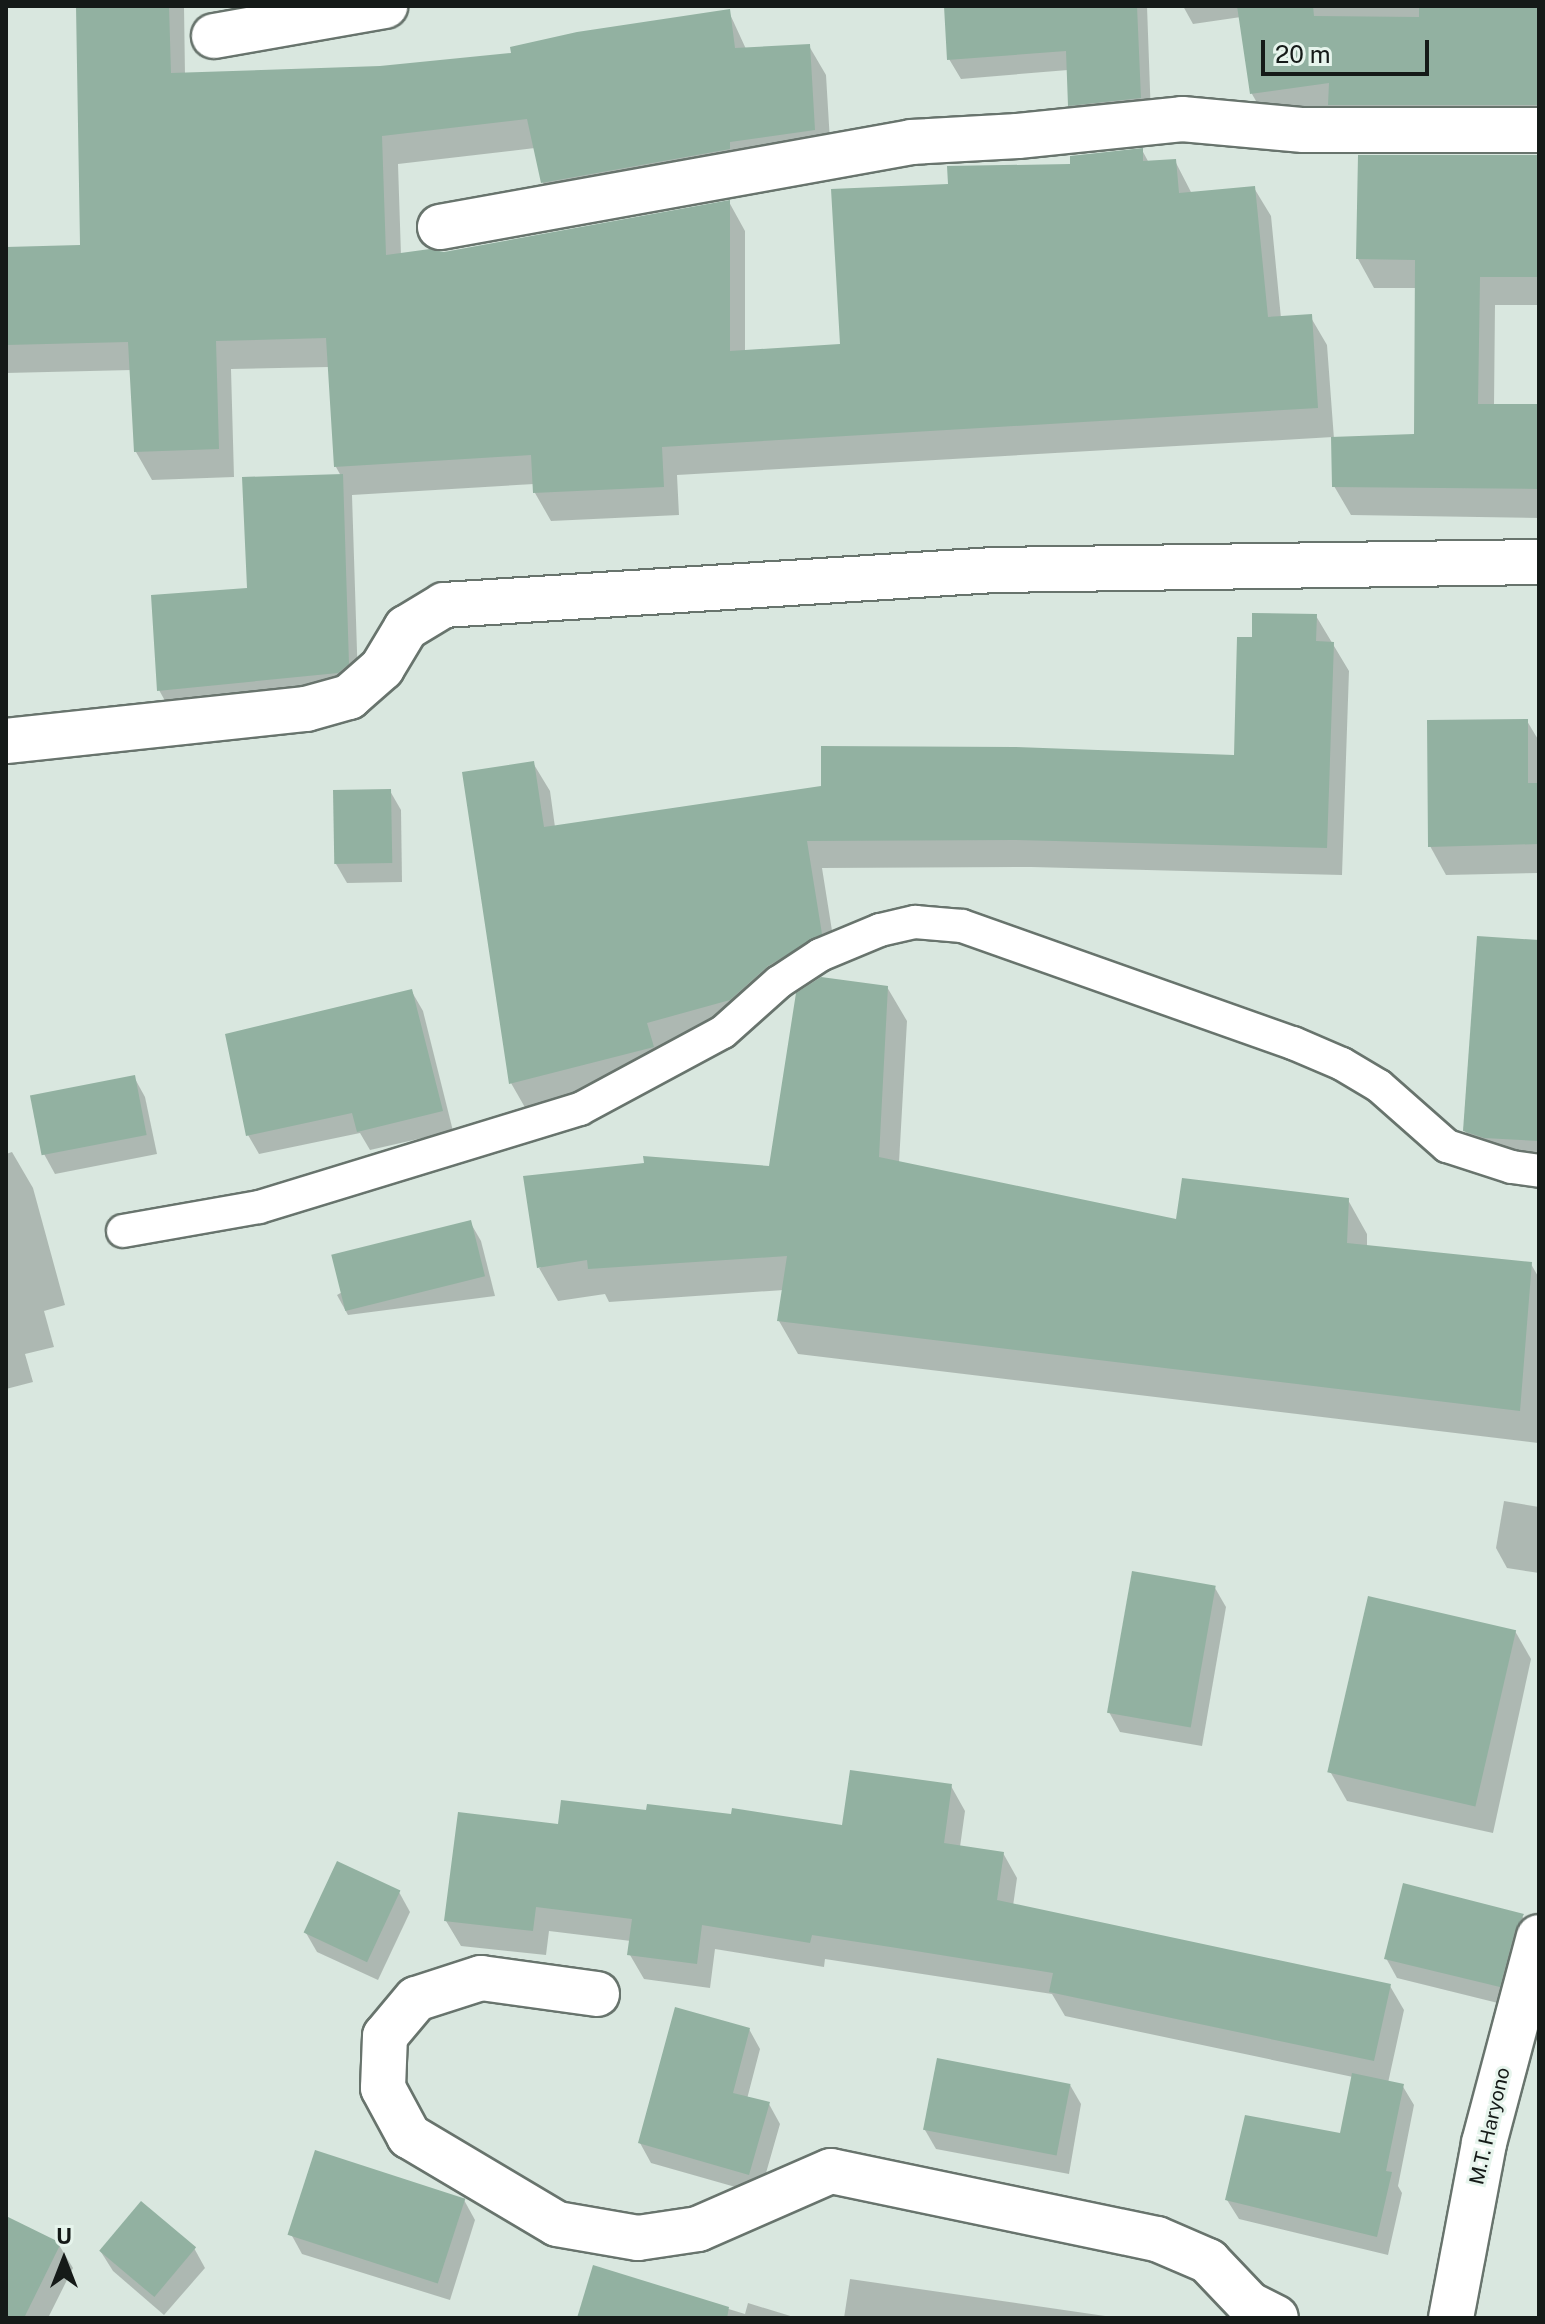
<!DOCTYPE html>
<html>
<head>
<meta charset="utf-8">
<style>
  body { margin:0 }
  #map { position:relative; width:1545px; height:2324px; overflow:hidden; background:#d9e7df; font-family:"Public Sans",sans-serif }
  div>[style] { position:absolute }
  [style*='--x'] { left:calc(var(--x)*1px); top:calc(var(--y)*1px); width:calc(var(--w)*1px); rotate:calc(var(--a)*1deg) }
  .shadow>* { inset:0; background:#0003 }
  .building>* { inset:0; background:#92b1a1; transform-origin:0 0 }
  .roads { filter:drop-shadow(2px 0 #68746d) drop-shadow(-2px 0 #68746d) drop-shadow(0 2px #68746d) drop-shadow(0 -2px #68746d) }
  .lane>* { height:32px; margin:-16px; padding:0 16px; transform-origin:16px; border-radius:16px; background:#fff }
  .street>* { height:44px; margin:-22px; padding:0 22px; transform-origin:22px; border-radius:22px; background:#fff }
  .highway>* { height:44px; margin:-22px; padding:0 22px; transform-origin:22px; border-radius:22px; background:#fff }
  span { translate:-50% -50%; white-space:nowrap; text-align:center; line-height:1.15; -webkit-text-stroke:6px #e6f4ec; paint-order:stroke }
  .street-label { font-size:20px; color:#151a18 }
  .frame { position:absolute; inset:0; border:8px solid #151a18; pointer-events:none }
  .north { position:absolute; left:24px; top:2220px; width:80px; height:80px; -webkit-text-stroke:6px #e6f4ec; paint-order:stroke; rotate:0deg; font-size:22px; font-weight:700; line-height:32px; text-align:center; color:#151a18 }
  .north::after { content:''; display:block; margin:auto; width:28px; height:36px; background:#151a18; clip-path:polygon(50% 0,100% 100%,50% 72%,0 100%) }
  .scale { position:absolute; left:1261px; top:40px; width:168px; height:36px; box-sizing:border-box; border:4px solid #151a18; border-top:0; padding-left:10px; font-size:24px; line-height:28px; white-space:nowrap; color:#151a18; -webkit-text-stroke:6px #e6f4ec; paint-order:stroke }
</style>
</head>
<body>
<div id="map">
  <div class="shadow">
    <i style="clip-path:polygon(78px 6px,184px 6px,185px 75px,380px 68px,514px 54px,729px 12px,746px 49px,809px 46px,826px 75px,831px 158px,560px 211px,543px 183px,535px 148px,398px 164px,401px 255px,444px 254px,729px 202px,745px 231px,745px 352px,842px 346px,950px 186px,1072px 166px,1142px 150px,1149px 163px,1175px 161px,1192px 194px,1254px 188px,1271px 216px,1281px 318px,1310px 316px,1327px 345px,1334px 439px,1416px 436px,1417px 288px,1374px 288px,1358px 259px,1539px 157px,1539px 305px,1495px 305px,1494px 406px,1539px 406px,1539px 518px,1351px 515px,1334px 486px,1333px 437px,677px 475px,679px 515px,551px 521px,535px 493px,534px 484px,352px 495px,358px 682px,169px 708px,159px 690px,249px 590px,341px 476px,336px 467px,329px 367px,231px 369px,234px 477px,152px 480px,136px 452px,132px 370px,6px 373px,6px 249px,82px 247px)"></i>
    <i style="clip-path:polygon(954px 6px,1147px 6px,1151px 117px,1081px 124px,1070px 105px,1068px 70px,961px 79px,949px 59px)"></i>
    <i style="clip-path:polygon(1183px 6px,1539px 6px,1539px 133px,1268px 122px,1252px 94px,1241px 17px,1193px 24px)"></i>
    <i style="clip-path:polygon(1316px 616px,1349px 671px,1342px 875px,1031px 867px,822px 868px,837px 962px,668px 1075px,527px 1111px,511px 1083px,533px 763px,550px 791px,555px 827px,1236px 757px,1253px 639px)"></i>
    <i style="clip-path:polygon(1527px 721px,1539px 741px,1539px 873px,1446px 875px,1430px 846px)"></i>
    <i style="clip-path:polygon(390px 791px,401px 810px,402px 882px,347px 883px,336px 864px)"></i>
    <i style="clip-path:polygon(1539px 942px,1539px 1168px,1482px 1160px,1465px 1131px)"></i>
    <i style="clip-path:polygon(887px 987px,907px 1021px,899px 1163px,1178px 1221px,1348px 1200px,1367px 1234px,1367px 1247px,1531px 1264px,1539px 1278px,1538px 1443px,798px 1354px,779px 1321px,784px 1290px,609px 1302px,605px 1294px,558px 1301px,539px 1268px,770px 1168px)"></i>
    <i style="clip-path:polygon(412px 992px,423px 1011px,453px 1131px,370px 1150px,360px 1133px,259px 1154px,248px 1135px)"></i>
    <i style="clip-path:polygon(134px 1077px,145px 1097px,157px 1154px,55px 1174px,44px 1154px)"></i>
    <i style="clip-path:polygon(12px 1152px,33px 1188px,65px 1305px,44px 1311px,54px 1347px,25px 1354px,33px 1382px,6px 1389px,6px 1154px)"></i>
    <i style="clip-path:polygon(470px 1222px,481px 1241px,495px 1296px,348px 1315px,337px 1295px)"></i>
    <i style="clip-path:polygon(1504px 1501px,1539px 1507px,1539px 1573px,1507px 1568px,1496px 1548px)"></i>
    <i style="clip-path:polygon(1215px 1588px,1226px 1607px,1202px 1746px,1120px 1732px,1109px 1712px)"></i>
    <i style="clip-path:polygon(1515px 1631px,1531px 1659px,1493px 1833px,1347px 1801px,1331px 1773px)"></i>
    <i style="clip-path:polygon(951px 1786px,965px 1811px,960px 1847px,1003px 1853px,1017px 1878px,1013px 1906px,1390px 1986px,1404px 2010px,1388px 2083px,1402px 2085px,1414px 2105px,1398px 2186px,1402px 2193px,1388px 2255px,1239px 2219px,1227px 2200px,1341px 2135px,1353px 2077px,1065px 2016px,1052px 1994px,825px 1959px,824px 1967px,715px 1949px,710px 1988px,644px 1979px,630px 1955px,631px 1941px,549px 1931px,546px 1955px,461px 1946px,446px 1921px,559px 1826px,648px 1812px,844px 1827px)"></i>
    <i style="clip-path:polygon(399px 1892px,410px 1912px,378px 1980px,317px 1952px,306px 1933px)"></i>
    <i style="clip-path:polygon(1522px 1916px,1534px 1935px,1510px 2006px,1397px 1978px,1386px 1958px)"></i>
    <i style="clip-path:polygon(749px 2029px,760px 2049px,747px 2099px,769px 2104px,780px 2124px,760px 2194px,651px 2163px,640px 2143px)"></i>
    <i style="clip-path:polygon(1070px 2085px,1081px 2104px,1069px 2174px,936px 2149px,925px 2130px)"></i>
    <i style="clip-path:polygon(464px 2200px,475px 2220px,450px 2300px,302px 2254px,291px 2234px)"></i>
    <i style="clip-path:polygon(6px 2218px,59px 2245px,73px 2268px,48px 2318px,6px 2318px)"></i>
    <i style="clip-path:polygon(194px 2248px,205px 2268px,164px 2315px,113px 2271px,101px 2252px)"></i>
    <i style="clip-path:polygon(594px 2268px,745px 2314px,748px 2303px,797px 2318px,579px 2318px)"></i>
    <i style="clip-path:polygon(850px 2279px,1112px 2317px,1112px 2318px,844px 2318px)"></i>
  </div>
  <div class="building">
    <i style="clip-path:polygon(76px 6px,169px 6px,171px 73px,380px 66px,511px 53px,510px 47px,577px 32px,730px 9px,735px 48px,810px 44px,815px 130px,730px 142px,730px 149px,541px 183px,527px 119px,382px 136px,386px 255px,430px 249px,444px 252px,730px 200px,730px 351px,840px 344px,831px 189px,948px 184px,947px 166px,1070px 164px,1070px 156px,1143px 148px,1143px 161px,1176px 159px,1179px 193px,1255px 186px,1268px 317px,1312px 314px,1318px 408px,662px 447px,664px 487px,533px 493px,531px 455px,334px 467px,326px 338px,216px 341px,219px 449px,134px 452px,128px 342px,6px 345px,6px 247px,80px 245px)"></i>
    <i style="clip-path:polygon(944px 6px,1137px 6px,1141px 98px,1068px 106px,1066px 51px,947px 60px)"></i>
    <i style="clip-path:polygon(1237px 6px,1313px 6px,1314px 16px,1419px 17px,1419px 6px,1539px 6px,1539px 105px,1328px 105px,1329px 83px,1250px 94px)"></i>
    <i style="clip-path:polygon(1358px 155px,1539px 155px,1539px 277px,1480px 277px,1478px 404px,1539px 404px,1539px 489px,1332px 487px,1331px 437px,1414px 434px,1415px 260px,1356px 259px)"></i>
    <i style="clip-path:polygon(343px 474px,349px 664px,338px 673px,157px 691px,151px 595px,247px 588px,242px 477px)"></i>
    <i style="clip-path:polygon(1252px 613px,1317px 614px,1316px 641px,1334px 642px,1327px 848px,1014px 840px,807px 841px,822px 934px,768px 966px,730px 1000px,647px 1023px,654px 1047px,509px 1084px,462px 772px,534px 761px,544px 827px,821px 786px,821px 746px,1015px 747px,1234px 755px,1237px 637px,1252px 637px)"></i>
    <i style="clip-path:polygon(1528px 719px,1528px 783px,1539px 783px,1539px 844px,1428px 847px,1427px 720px)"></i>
    <i style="left:391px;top:789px;width:74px;height:58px;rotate:89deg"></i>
    <i style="clip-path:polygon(1477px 936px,1539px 940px,1539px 1141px,1484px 1138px,1463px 1131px)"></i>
    <i style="clip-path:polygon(821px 977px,888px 986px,879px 1157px,1176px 1219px,1182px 1178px,1349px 1198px,1347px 1243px,1532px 1262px,1520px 1411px,777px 1321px,787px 1256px,588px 1269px,587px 1260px,537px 1268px,523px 1176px,644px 1163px,643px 1156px,769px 1166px,796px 993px)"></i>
    <i style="clip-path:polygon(412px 989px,443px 1111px,357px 1132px,352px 1113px,246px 1136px,225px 1034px)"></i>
    <i style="left:135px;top:1075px;width:61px;height:107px;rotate:79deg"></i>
    <i style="left:471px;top:1220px;width:58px;height:144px;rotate:76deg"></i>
    <i style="left:1132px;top:1571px;width:85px;height:144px;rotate:10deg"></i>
    <i style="left:1368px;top:1596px;width:152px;height:181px;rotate:13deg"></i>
    <i style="clip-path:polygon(850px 1770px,952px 1784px,944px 1843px,1004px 1852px,997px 1900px,1391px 1984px,1374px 2061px,1049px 1992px,1053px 1973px,897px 1948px,812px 1935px,810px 1943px,702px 1925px,697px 1964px,627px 1955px,632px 1919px,536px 1907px,533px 1931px,444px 1921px,458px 1812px,558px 1824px,561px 1800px,646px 1810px,647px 1804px,731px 1814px,732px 1808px,842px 1825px)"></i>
    <i style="left:337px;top:1861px;width:70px;height:79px;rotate:25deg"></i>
    <i style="clip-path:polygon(1403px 1883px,1524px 1914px,1515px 1931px,1500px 1987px,1384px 1959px)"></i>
    <i style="clip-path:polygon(675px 2007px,750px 2028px,733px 2093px,770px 2102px,749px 2175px,638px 2143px)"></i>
    <i style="left:937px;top:2058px;width:136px;height:73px;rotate:11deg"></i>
    <i style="clip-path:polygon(1352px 2073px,1404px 2084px,1386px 2171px,1392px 2172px,1377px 2237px,1225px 2200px,1245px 2115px,1340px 2133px)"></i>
    <i style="left:315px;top:2150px;width:158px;height:89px;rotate:18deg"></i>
    <i style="left:141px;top:2201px;width:72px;height:65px;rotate:40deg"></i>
    <i style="clip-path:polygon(6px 2216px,61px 2243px,24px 2318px,6px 2318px)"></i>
    <i style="clip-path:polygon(593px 2265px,729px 2307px,727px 2318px,577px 2318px)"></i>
  </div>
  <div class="roads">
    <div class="lane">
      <i style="--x:123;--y:1231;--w:138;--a:-10"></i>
      <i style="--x:259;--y:1207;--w:336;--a:-17"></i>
      <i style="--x:580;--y:1109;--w:162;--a:-28.3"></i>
      <i style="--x:723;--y:1032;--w:75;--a:-41.8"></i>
      <i style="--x:779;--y:982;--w:49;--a:-33.4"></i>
      <i style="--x:820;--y:955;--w:65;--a:-22.6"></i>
      <i style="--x:880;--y:930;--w:36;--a:-13"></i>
      <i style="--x:915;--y:922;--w:47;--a:4.9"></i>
      <i style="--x:962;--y:926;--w:351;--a:19.5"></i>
      <i style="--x:1293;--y:1043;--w:53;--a:23.2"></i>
      <i style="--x:1342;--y:1064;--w:43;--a:30.7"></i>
      <i style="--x:1379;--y:1086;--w:91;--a:41.4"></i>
      <i style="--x:1447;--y:1146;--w:68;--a:17.9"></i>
      <i style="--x:1512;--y:1167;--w:27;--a:8"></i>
    </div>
    <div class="street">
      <i style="--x:214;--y:36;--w:174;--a:-10"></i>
      <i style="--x:440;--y:227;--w:479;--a:-10.2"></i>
      <i style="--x:911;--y:142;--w:107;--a:-3.2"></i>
      <i style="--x:1018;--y:136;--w:165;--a:-5.9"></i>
      <i style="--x:1182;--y:119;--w:122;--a:5.2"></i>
      <i style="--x:1304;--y:130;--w:235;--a:0"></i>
      <i style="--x:6;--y:741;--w:302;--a:-6.1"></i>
      <i style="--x:306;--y:709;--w:45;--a:-15.6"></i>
      <i style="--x:349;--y:697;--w:44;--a:-41.3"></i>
      <i style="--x:382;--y:668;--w:47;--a:-59"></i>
      <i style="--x:406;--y:628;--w:44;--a:-31.2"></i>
      <i style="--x:444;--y:605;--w:551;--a:-3.64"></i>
      <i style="--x:994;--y:570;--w:545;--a:-0.84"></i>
      <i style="--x:597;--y:1994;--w:117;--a:-172.1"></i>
      <i style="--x:481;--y:1978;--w:68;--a:162.1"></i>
      <i style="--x:416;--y:1999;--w:48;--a:130"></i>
      <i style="--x:385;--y:2036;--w:52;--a:92.2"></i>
      <i style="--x:383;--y:2088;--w:55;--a:61.6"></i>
      <i style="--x:409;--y:2136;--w:172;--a:30.7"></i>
      <i style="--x:557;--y:2224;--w:82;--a:9.8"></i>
      <i style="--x:638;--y:2238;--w:61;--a:-8.5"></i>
      <i style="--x:698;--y:2229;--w:145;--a:-23.6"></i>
      <i style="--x:831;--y:2171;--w:333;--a:11.8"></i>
      <i style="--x:1157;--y:2239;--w:56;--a:23.3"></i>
      <i style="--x:1208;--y:2261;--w:59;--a:46.4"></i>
      <i style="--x:1249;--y:2304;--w:30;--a:27"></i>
    </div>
    <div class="highway">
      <i style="--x:1451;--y:2318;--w:178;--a:-79.3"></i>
      <i style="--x:1484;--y:2143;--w:213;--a:-75.1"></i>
    </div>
  </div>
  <div class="street-label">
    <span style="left:1490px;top:2126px;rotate:-77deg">M.T. Haryono</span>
  </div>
  <div class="frame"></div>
  <div class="north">U</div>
  <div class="scale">20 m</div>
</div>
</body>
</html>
